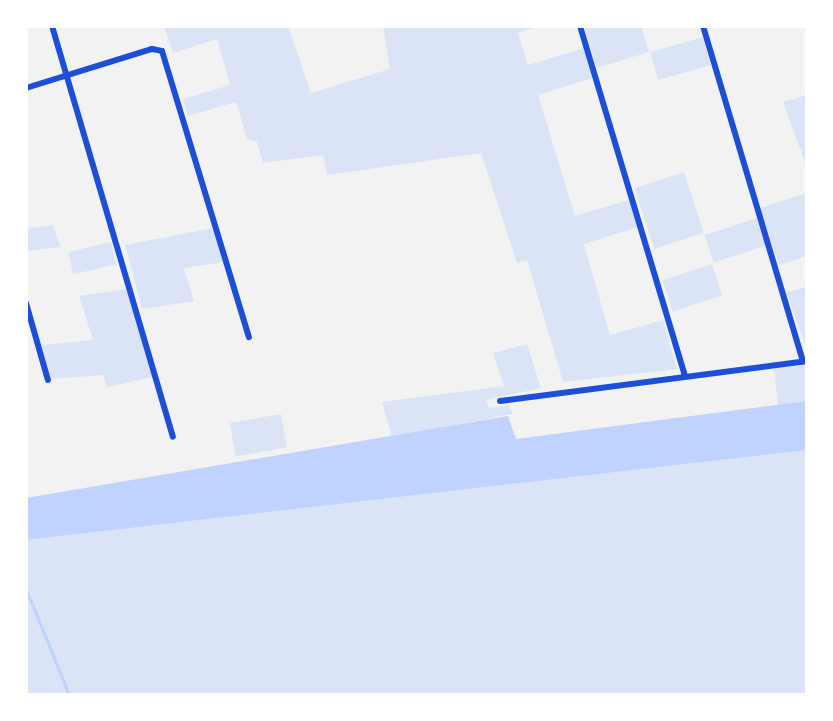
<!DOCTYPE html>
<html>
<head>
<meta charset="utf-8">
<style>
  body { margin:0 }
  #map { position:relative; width:833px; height:721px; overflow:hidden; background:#f2f2f2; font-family:Karla,sans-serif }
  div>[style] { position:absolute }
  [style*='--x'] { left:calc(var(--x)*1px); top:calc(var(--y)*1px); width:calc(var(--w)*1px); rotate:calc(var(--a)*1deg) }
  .green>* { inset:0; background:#dbe4f7; transform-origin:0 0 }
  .water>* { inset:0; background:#bfd3fe }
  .stream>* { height:3px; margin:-1.5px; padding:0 1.5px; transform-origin:1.5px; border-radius:1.5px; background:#bfd3fe }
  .minor>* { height:6px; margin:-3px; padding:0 3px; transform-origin:3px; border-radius:3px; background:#1d4ed8 }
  span { translate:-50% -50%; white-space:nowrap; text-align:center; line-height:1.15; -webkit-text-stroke:8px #fff; paint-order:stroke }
  .frame { position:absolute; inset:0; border:28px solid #fff; pointer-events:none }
</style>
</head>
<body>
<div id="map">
  <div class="green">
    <i style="clip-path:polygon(164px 26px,288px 26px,311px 93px,390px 69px,383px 26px,539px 26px,518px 33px,528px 65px,584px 48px,593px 78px,538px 95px,575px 216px,629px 200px,638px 227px,584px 244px,610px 335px,663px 320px,677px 369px,563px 382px,527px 260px,517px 263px,481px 153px,327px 175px,323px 155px,263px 163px,257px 142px,247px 139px,236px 102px,187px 116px,183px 99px,230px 85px,217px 39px,173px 53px)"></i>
    <i style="clip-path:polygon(584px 26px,641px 26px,649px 52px,597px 68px)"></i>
    <i style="left:703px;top:37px;width:29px;height:55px;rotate:74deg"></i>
    <i style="clip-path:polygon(807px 95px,807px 167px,783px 102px)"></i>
    <i style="left:684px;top:172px;width:64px;height:52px;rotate:72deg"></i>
    <i style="clip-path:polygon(807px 193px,807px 256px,779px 265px,760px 208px)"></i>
    <i style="left:757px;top:218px;width:29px;height:55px;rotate:72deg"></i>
    <i style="clip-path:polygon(53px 225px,60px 247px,26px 251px,26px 229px)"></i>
    <i style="clip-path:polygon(213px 228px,224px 262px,184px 268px,194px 301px,142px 309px,125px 245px)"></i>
    <i style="left:111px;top:242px;width:23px;height:44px;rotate:77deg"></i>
    <i style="left:712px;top:264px;width:33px;height:52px;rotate:72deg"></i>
    <i style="clip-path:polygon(807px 287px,807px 350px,786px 292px)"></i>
    <i style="clip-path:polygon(127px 289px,152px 377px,107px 387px,103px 375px,51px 379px,42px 345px,93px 340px,79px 296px)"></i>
    <i style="clip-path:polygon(527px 344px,541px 388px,486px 400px,489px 408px,509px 405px,513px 414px,392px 437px,382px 402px,504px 386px,493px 353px)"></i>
    <i style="clip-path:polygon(807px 365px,807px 401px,778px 405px,774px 369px)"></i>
    <i style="left:281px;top:414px;width:34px;height:52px;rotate:80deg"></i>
    <i style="clip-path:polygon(807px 450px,807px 695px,26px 695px,26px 540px)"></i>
  </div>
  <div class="water">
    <i style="clip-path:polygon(807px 401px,807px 450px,26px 540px,26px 498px,508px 416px,516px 439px)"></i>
  </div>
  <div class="stream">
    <i style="--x:26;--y:589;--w:114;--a:67.9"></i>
  </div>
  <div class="minor">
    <i style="--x:52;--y:26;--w:428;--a:73.6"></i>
    <i style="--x:580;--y:26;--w:364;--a:73.3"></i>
    <i style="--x:703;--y:26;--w:350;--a:73.4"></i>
    <i style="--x:26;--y:88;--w:132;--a:-17.2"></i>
    <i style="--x:152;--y:49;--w:10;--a:11"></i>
    <i style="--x:162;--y:51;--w:299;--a:73.1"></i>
    <i style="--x:26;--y:303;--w:80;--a:74.1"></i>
    <i style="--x:500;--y:401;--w:310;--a:-7.4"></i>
  </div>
  <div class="frame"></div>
</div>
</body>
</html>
